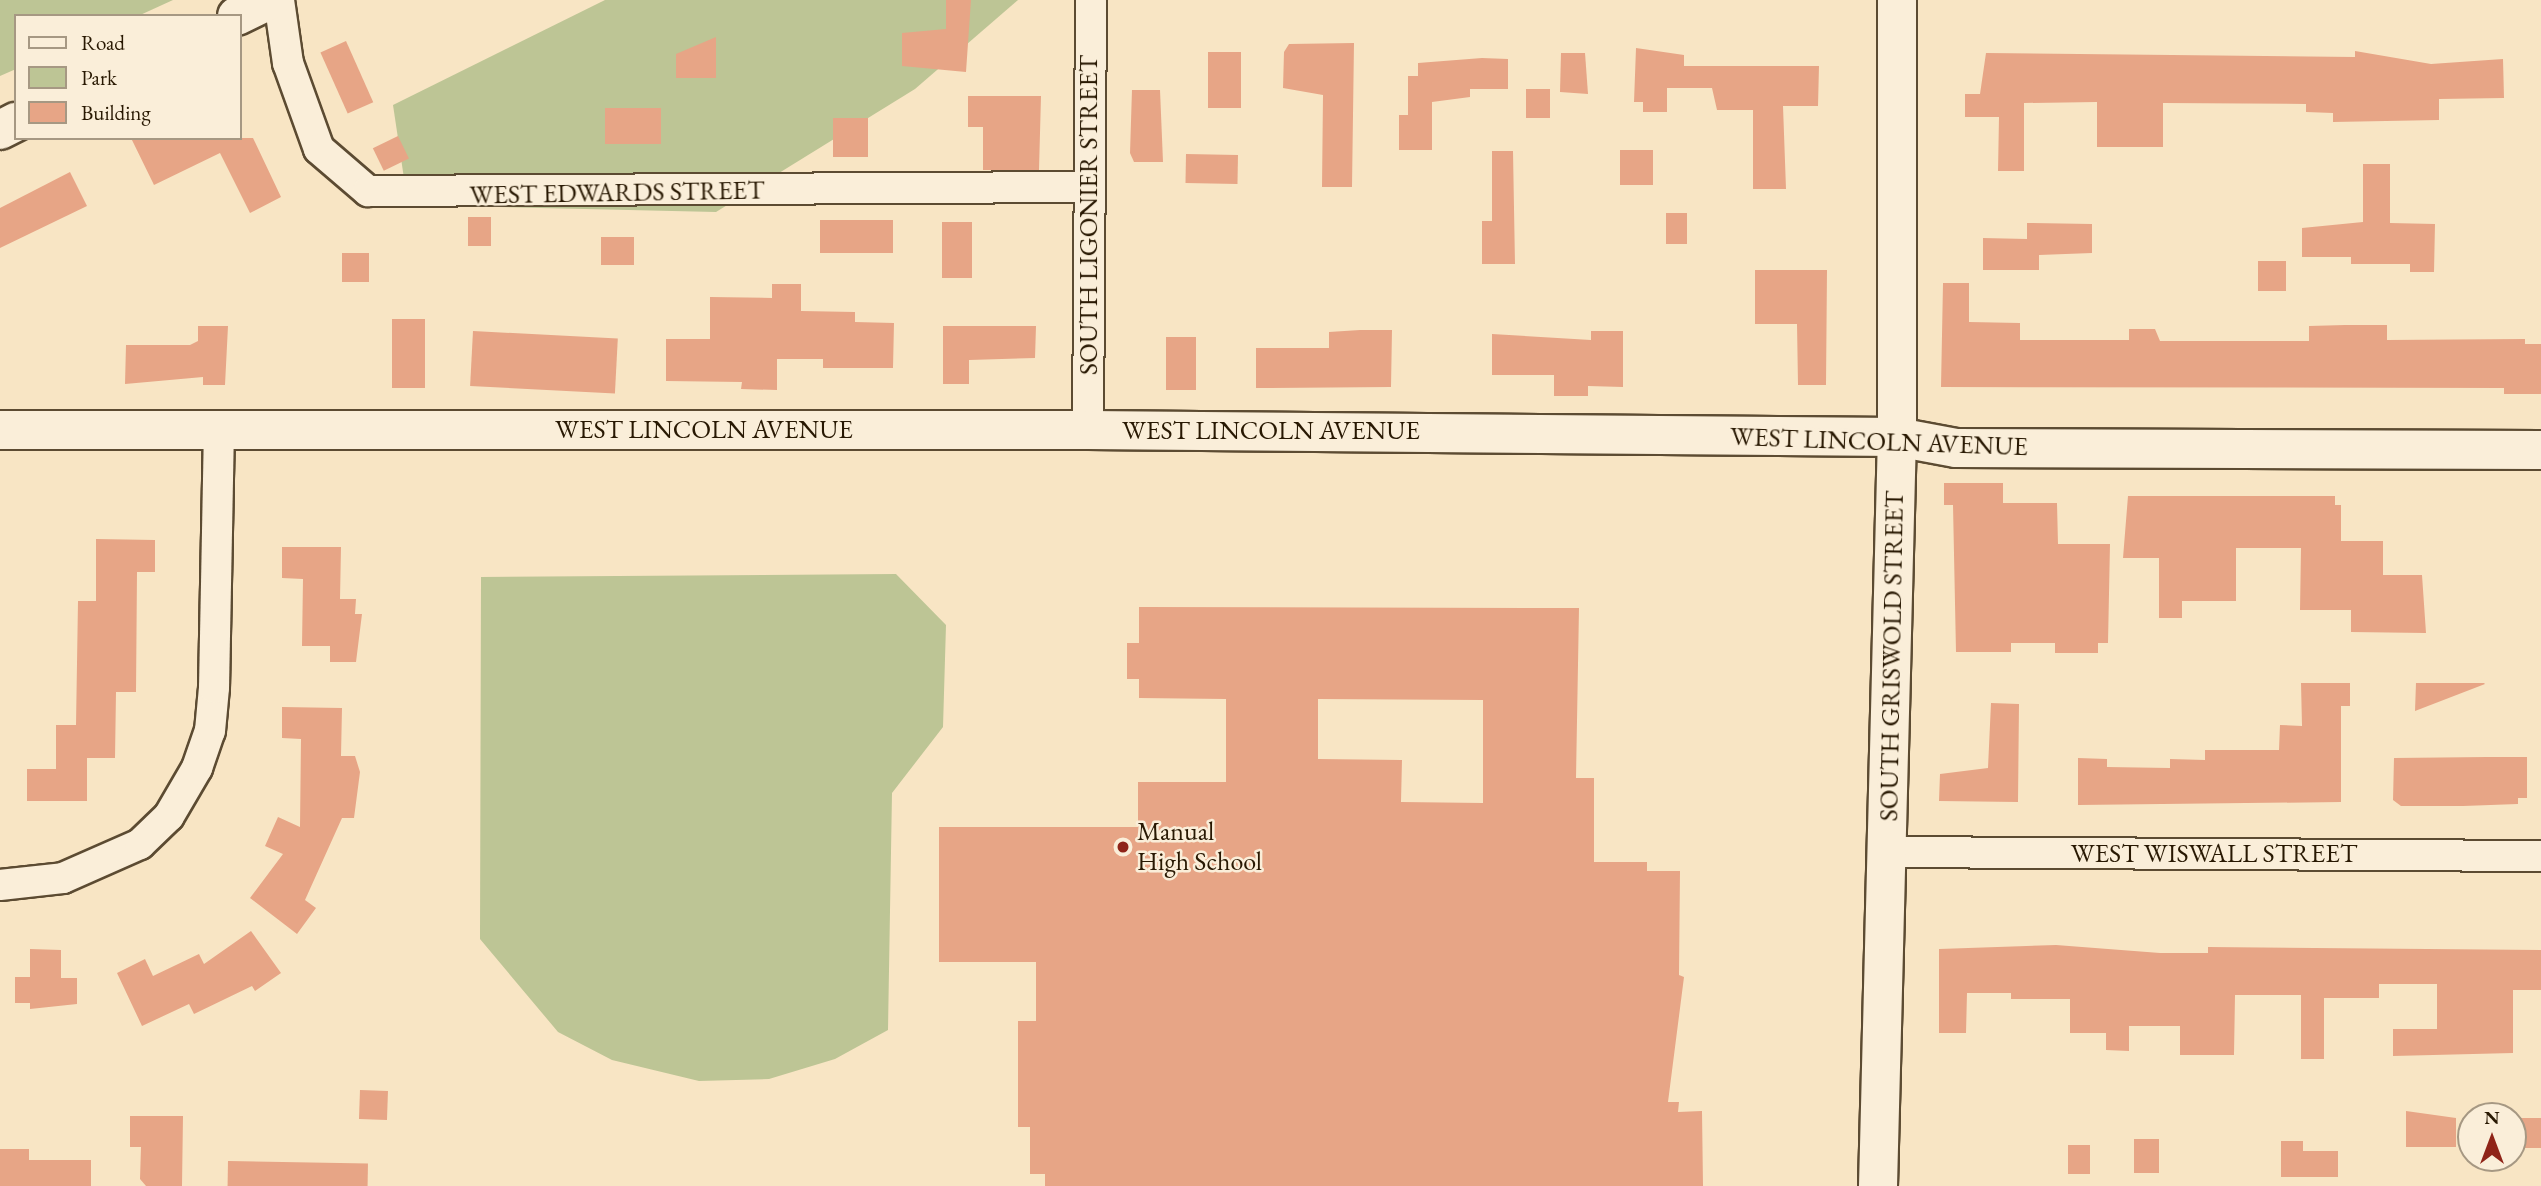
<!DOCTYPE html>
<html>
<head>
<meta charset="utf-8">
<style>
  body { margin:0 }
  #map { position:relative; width:2541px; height:1186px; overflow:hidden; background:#f8e5c4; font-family:"EB Garamond",serif }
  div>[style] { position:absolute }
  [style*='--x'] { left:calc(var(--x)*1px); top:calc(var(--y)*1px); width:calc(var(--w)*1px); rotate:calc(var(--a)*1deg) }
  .green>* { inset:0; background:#bdc595 }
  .building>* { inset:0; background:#e7a586; transform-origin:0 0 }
  .roads { filter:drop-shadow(2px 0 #5c4b32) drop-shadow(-2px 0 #5c4b32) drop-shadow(0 2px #5c4b32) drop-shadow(0 -2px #5c4b32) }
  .street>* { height:30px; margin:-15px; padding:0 15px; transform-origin:15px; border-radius:15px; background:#faeed9 }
  .secondary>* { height:38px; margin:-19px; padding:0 19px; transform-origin:19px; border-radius:19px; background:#faeed9 }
  .dots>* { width:19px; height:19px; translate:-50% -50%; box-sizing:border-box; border:4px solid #faeed9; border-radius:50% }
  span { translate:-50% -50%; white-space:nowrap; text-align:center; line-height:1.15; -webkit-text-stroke:5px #faeed9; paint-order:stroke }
  .street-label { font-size:26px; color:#281802 }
  .poi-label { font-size:26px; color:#281802 }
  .left { translate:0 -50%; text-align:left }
  .legend { position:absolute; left:14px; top:14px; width:228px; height:126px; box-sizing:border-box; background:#faeed9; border:2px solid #a69883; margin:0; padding:9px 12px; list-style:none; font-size:21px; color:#281802 }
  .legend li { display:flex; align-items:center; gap:14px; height:35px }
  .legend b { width:35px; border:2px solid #a69883 }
  .north { position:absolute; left:2457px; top:1102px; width:70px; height:70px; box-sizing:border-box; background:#faeed9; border:2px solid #a69883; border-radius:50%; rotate:0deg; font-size:19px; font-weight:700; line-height:28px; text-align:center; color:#281802 }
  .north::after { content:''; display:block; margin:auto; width:24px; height:32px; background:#8f2418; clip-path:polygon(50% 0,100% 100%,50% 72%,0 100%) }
</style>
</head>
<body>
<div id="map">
  <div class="green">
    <i style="clip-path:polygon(0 0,173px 0,138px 16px,16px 16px,16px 69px,0 76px)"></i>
    <i style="clip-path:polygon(605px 0,1018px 0,915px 89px,716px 212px,408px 205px,393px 105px)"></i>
    <i style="clip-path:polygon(896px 574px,946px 625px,943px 727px,892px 793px,888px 1030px,835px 1059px,769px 1079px,699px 1081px,612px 1060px,558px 1032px,480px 939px,481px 577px)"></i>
  </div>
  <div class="building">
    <i style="clip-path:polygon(946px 0,971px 0,966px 72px,902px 66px,902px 33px,946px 29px)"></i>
    <i style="clip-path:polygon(716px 37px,716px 78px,676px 78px,676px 54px)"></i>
    <i style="left:346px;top:41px;width:67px;height:28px;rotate:66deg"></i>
    <i style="clip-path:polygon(1354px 43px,1352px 187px,1322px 187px,1323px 95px,1283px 88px,1284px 52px,1289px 44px)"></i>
    <i style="clip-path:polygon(1636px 48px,1684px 55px,1684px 66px,1819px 66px,1818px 106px,1783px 106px,1786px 189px,1753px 189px,1753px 110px,1717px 110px,1712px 88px,1667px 88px,1667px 112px,1643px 112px,1643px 102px,1634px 102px)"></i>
    <i style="clip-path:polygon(2355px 51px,2431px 64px,2503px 59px,2504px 98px,2439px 99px,2439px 120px,2333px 122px,2333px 113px,2306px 112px,2306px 104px,2163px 103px,2163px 147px,2097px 147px,2097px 102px,2024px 103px,2024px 171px,1998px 171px,1999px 117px,1965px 117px,1965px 94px,1980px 94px,1986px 53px,2355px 57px)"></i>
    <i style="left:1241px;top:52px;width:56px;height:33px;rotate:90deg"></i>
    <i style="clip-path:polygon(1561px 53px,1585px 53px,1588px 94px,1560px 92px)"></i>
    <i style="clip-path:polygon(1482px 58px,1508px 59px,1508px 89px,1470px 89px,1470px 97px,1432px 102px,1432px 150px,1399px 150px,1399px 115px,1408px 115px,1408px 76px,1418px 76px,1418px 63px)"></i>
    <i style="left:1526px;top:89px;width:24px;height:29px"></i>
    <i style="clip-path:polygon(1132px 90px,1160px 90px,1163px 162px,1134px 162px,1130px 153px)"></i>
    <i style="clip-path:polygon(968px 96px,1041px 96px,1039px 170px,983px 170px,983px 127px,968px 127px)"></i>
    <i style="left:661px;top:108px;width:36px;height:56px;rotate:90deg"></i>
    <i style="left:833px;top:118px;width:35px;height:39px"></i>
    <i style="left:398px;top:136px;width:25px;height:28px;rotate:64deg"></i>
    <i style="clip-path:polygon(131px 138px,253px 138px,281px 197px,250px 213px,220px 153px,154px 185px)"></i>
    <i style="left:1620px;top:150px;width:33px;height:35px"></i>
    <i style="clip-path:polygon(1492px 151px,1513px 151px,1515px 264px,1482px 264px,1482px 221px,1492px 221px)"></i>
    <i style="left:1186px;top:154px;width:52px;height:29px;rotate:1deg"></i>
    <i style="clip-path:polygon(2363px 164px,2390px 164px,2390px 223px,2435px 224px,2434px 272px,2410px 272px,2410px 264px,2351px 264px,2351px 257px,2302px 257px,2302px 228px,2363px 222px)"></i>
    <i style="clip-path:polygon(70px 172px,87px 206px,0 248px,0 208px)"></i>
    <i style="left:1666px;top:213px;width:21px;height:31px"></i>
    <i style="left:468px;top:217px;width:23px;height:29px"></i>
    <i style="left:820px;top:220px;width:73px;height:33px"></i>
    <i style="left:942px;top:222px;width:30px;height:56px"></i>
    <i style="clip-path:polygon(2027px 223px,2092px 224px,2092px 253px,2039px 255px,2039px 270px,1983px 270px,1983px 238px,2027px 239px)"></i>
    <i style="left:601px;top:237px;width:33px;height:28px"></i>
    <i style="left:342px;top:253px;width:27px;height:29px"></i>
    <i style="left:2258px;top:261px;width:28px;height:30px"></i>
    <i style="clip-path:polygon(1755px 270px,1827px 270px,1826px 385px,1798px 385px,1797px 324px,1755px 324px)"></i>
    <i style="clip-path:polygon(1943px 283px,1969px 283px,1969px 322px,2020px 323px,2020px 340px,2129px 340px,2129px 329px,2155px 329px,2160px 341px,2309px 341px,2309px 326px,2345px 325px,2387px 325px,2387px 340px,2525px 339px,2525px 344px,2541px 344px,2541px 394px,2504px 394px,2504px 388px,1941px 387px)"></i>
    <i style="clip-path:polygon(772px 284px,801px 284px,801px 311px,855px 312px,855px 322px,894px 323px,893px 368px,823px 368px,823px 359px,777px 359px,777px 390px,741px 389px,742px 382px,666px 381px,666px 339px,710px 339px,710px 297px,772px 298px)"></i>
    <i style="left:392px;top:319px;width:33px;height:69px"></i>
    <i style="clip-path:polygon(198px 326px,228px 326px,225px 385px,203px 385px,203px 377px,125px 384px,126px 345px,190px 345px,198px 341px)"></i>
    <i style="clip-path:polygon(943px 326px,1036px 326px,1035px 358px,969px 360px,969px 384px,943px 384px)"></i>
    <i style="clip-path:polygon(1360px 330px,1392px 330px,1391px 387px,1256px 388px,1256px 348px,1329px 348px,1329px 332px)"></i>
    <i style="left:473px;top:331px;width:145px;height:55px;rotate:3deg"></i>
    <i style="clip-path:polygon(1591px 331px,1623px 331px,1623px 387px,1588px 386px,1588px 396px,1554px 396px,1554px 375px,1492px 375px,1492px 334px,1591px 340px)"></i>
    <i style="left:1166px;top:337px;width:30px;height:53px"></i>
    <i style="clip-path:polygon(1944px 483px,2003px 483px,2003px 503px,2057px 503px,2058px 544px,2110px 544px,2108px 643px,2098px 643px,2098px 653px,2055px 653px,2055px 643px,2011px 643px,2011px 652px,1956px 652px,1953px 505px,1944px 505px)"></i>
    <i style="clip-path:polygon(2128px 496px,2335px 496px,2335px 505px,2341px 505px,2341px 541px,2383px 541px,2383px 575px,2422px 575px,2426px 633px,2351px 632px,2351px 610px,2300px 610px,2301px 548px,2236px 548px,2236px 601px,2182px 601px,2182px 618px,2159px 618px,2159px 558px,2123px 558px)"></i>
    <i style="clip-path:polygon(96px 539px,155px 540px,155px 572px,137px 572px,136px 692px,116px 692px,115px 758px,87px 758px,87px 801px,27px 801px,27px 769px,56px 769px,56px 725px,76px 725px,78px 601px,96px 601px)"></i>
    <i style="clip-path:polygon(282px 547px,341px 547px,340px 599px,356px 599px,355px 614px,362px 614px,356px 662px,330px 662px,330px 646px,302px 646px,303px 579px,282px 578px)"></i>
    <i style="clip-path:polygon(evenodd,1139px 607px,1579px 608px,1576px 778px,1594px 778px,1594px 862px,1647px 862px,1647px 871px,1680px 871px,1679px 975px,1684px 977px,1668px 1102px,1679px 1102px,1678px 1112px,1702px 1111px,1703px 1186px,1045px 1186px,1045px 1174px,1030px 1174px,1030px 1127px,1018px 1127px,1018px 1021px,1036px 1021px,1036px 962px,939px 962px,939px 827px,1138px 827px,1138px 782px,1226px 782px,1226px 699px,1139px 698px,1139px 679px,1127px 679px,1127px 643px,1139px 643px,1139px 607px,1318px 699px,1483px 700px,1483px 803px,1401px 802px,1402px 760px,1318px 759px,1318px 699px)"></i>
    <i style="clip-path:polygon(2301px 683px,2350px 683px,2350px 706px,2341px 706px,2341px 802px,2078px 805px,2078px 758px,2107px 759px,2107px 767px,2170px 768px,2170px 759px,2205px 760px,2205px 750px,2279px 750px,2280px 725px,2302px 726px)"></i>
    <i style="clip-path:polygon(2416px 683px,2484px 683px,2485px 684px,2415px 711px)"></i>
    <i style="clip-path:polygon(1991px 703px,2019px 704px,2018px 802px,1939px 801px,1940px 774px,1988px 768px)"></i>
    <i style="clip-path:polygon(282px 707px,342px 708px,341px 756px,355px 756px,360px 772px,354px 818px,342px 818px,305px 900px,316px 908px,297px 934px,250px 898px,283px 854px,265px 846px,278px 817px,300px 827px,301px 739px,282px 738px)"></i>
    <i style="clip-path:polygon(2487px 757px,2527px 757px,2527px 798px,2518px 798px,2518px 804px,2463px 806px,2401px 806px,2393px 800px,2394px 758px)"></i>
    <i style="clip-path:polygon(251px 931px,281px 973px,255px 991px,252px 986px,194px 1014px,189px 1004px,142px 1026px,117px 973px,145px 959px,153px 976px,199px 954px,204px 964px)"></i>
    <i style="clip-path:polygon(2056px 945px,2160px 953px,2208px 953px,2208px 947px,2541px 950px,2541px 990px,2513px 990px,2513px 1053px,2393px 1056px,2393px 1029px,2437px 1029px,2437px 984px,2379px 984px,2379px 998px,2324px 998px,2324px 1059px,2301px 1059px,2301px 995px,2235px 995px,2234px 1055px,2180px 1055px,2180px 1026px,2129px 1026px,2129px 1051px,2106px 1050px,2106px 1033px,2070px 1033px,2070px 999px,2011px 999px,2011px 993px,1967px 993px,1966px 1033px,1939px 1033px,1939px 949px)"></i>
    <i style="clip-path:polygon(30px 949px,61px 950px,61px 978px,77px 978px,77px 1004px,30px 1009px,30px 1003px,15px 1003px,15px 977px,30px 977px)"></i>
    <i style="left:360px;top:1090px;width:28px;height:29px;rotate:2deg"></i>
    <i style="clip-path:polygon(2406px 1111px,2456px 1118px,2456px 1147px,2406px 1147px)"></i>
    <i style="clip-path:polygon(130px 1116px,183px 1116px,182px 1186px,146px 1186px,140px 1179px,141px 1147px,130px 1147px)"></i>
    <i style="left:2513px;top:1118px;width:28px;height:30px"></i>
    <i style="left:2134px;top:1139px;width:25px;height:34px"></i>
    <i style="clip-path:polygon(2281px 1141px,2303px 1141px,2303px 1151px,2338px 1151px,2338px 1177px,2281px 1177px)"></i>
    <i style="left:2068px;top:1145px;width:22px;height:29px"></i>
    <i style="clip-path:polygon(0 1149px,29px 1149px,29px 1160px,91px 1160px,91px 1186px,0 1186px)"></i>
    <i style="left:228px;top:1161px;width:140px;height:25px;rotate:1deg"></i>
  </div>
  <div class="roads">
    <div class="street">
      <i style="--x:279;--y:0;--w:64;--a:81.9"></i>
      <i style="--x:288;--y:63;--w:91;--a:70.2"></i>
      <i style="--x:319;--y:149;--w:65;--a:40.6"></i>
      <i style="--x:368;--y:191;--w:719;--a:-0.32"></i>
      <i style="--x:1088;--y:430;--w:430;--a:-89.6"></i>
      <i style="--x:1888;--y:852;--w:653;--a:0.35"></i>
      <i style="--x:0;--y:885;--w:63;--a:-6.3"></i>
      <i style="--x:63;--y:878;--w:84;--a:-23.8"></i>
      <i style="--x:140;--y:844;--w:40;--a:-44"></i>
      <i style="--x:169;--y:816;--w:56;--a:-59.7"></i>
      <i style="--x:197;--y:768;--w:39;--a:-71"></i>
      <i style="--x:210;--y:731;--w:43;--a:-84.7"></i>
      <i style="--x:214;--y:688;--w:258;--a:-88.9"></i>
    </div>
    <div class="secondary">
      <i style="--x:237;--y:16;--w:37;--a:-26"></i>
      <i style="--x:0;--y:130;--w:18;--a:-27"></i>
      <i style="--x:0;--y:430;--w:1088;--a:0"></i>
      <i style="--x:1088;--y:430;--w:809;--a:0.5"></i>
      <i style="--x:1897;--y:437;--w:60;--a:10.6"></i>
      <i style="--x:1956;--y:448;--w:585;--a:0.2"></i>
      <i style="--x:1878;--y:1186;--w:749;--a:-88.55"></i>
      <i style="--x:1897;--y:437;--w:437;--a:-90"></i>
    </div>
  </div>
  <div class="dots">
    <i style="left:1123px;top:847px;background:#8f2418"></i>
  </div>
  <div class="street-label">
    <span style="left:617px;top:193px;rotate:-1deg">WEST EDWARDS STREET</span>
    <span style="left:1089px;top:215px;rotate:-90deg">SOUTH LIGONIER STREET</span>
    <span style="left:704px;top:430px">WEST LINCOLN AVENUE</span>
    <span style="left:1271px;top:431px">WEST LINCOLN AVENUE</span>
    <span style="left:1879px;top:442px;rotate:2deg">WEST LINCOLN AVENUE</span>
    <span style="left:1892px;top:656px;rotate:-89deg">SOUTH GRISWOLD STREET</span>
    <span style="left:2214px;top:854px">WEST WISWALL STREET</span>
  </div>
  <div class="poi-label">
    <span class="left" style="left:1137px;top:847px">Manual<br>High School</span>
  </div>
  <ul class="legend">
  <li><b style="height:9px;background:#faeed9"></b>Road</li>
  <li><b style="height:19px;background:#bdc595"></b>Park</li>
  <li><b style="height:19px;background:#e7a586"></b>Building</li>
  </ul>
  <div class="north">N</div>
</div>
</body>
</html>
